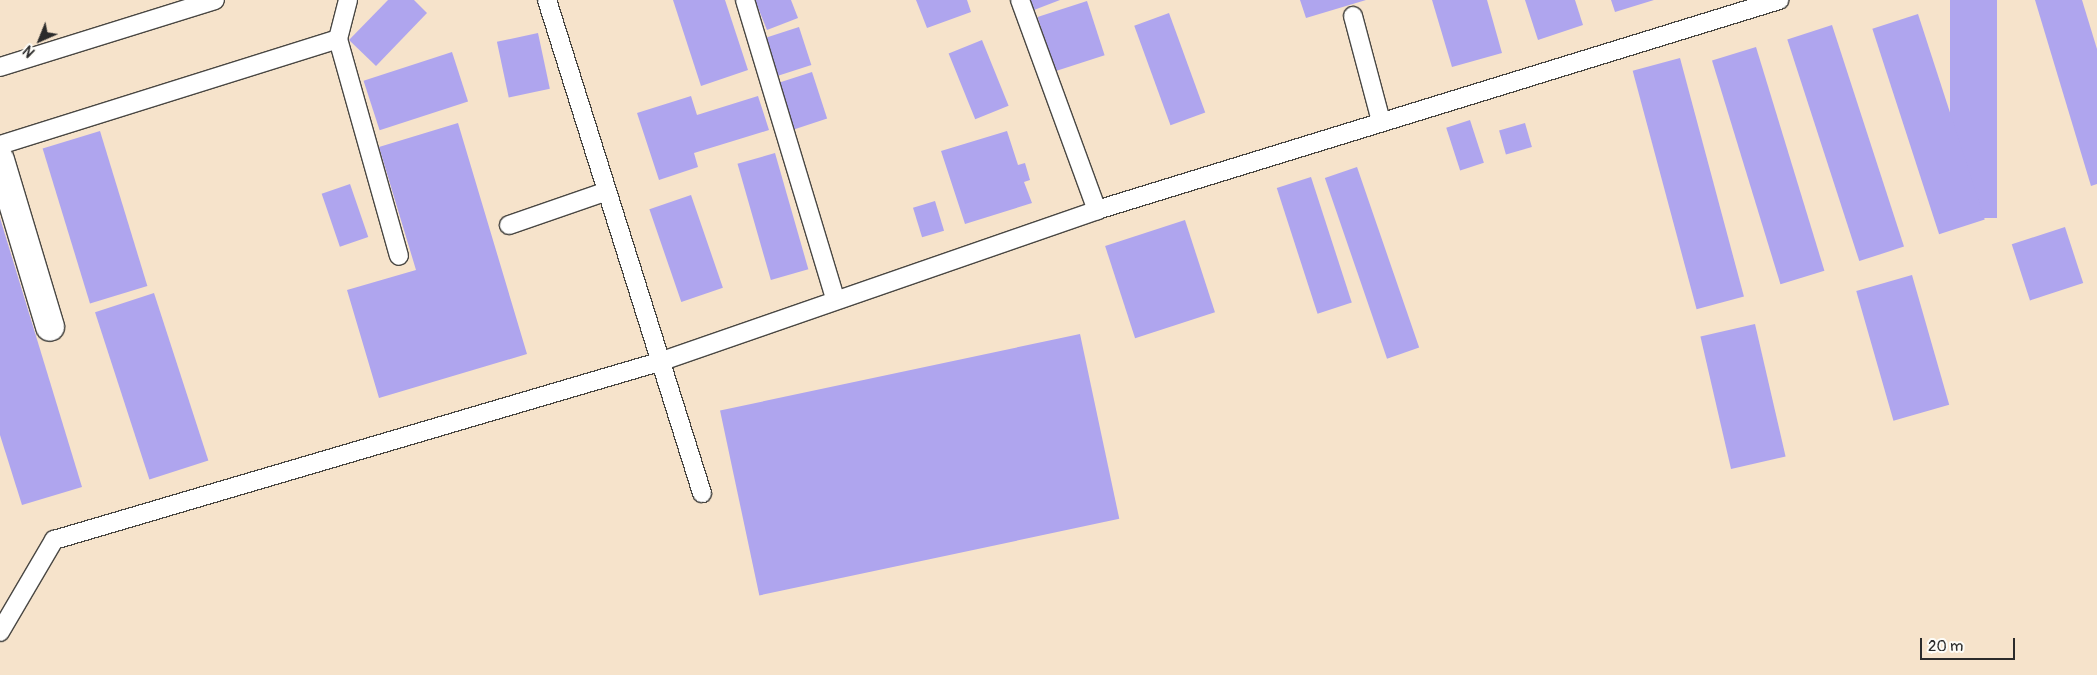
<!DOCTYPE html>
<html>
<head>
<meta charset="utf-8">
<style>
  body { margin:0 }
  #map { position:relative; width:2097px; height:675px; overflow:hidden; background:#f6e3cb; font-family:Pangolin,sans-serif }
  div>[style] { position:absolute }
  [style*='--x'] { left:calc(var(--x)*1px); top:calc(var(--y)*1px); width:calc(var(--w)*1px); rotate:calc(var(--a)*1deg) }
  .building>* { inset:0; background:#afa5ee; transform-origin:0 0 }
  .roads { filter:drop-shadow(1px 0 #494743) drop-shadow(-1px 0 #494743) drop-shadow(0 1px #494743) drop-shadow(0 -1px #494743) }
  .lane>* { height:18px; margin:-9px; padding:0 9px; transform-origin:9px; border-radius:9px; background:#fff }
  .street>* { height:28px; margin:-14px; padding:0 14px; transform-origin:14px; border-radius:14px; background:#fff }
  span { translate:-50% -50%; white-space:nowrap; text-align:center; line-height:1.15; -webkit-text-stroke:4.5px #fdfcf7; paint-order:stroke }
  .north { position:absolute; left:15px; top:15px; width:50px; height:50px; -webkit-text-stroke:4px #fdfcf7; paint-order:stroke; rotate:224deg; font-size:14px; font-weight:700; line-height:20px; text-align:center; color:#2b2b2b }
  .north::after { content:''; display:block; margin:auto; width:18px; height:22px; background:#2b2b2b; clip-path:polygon(50% 0,100% 100%,50% 72%,0 100%) }
  .scale { position:absolute; left:1920px; top:638px; width:95px; height:22px; box-sizing:border-box; border:2px solid #2b2b2b; border-top:0; padding-left:6px; font-size:15px; line-height:18px; white-space:nowrap; color:#2b2b2b; -webkit-text-stroke:4px #fdfcf7; paint-order:stroke }
</style>
</head>
<body>
<div id="map">
  <div class="building">
    <i style="clip-path:polygon(388px 0,414px 0,427px 13px,376px 66px,349px 40px)"></i>
    <i style="clip-path:polygon(673px 0,725px 0,748px 70px,701px 86px)"></i>
    <i style="clip-path:polygon(755px 0,791px 0,798px 18px,767px 30px)"></i>
    <i style="clip-path:polygon(916px 0,967px 0,971px 12px,927px 28px)"></i>
    <i style="clip-path:polygon(1030px 0,1060px 0,1034px 10px)"></i>
    <i style="clip-path:polygon(1300px 0,1366px 0,1306px 18px)"></i>
    <i style="clip-path:polygon(1432px 0,1487px 0,1502px 53px,1452px 67px)"></i>
    <i style="clip-path:polygon(1525px 0,1575px 0,1583px 25px,1538px 40px)"></i>
    <i style="clip-path:polygon(1611px 0,1654px 0,1615px 12px)"></i>
    <i style="left:1950px;top:0;width:47px;height:218px"></i>
    <i style="clip-path:polygon(2035px 0,2082px 0,2097px 49px,2097px 184px,2091px 186px)"></i>
    <i style="left:1087px;top:1px;width:57px;height:52px;rotate:72deg"></i>
    <i style="left:1169px;top:13px;width:106px;height:37px;rotate:70deg"></i>
    <i style="left:1918px;top:14px;width:216px;height:48px;rotate:72deg"></i>
    <i style="left:1832px;top:25px;width:233px;height:47px;rotate:72deg"></i>
    <i style="left:799px;top:27px;width:40px;height:35px;rotate:72deg"></i>
    <i style="left:538px;top:33px;width:57px;height:42px;rotate:78deg"></i>
    <i style="left:982px;top:40px;width:71px;height:36px;rotate:68deg"></i>
    <i style="left:1756px;top:47px;width:234px;height:46px;rotate:73deg"></i>
    <i style="left:452px;top:52px;width:52px;height:93px;rotate:72deg"></i>
    <i style="left:1680px;top:58px;width:247px;height:49px;rotate:75deg"></i>
    <i style="left:812px;top:72px;width:49px;height:35px;rotate:72deg"></i>
    <i style="clip-path:polygon(691px 96px,697px 115px,758px 96px,769px 130px,694px 153px,698px 167px,659px 180px,637px 113px)"></i>
    <i style="left:1470px;top:120px;width:45px;height:25px;rotate:72deg"></i>
    <i style="clip-path:polygon(458px 123px,527px 354px,379px 398px,347px 290px,416px 270px,379px 147px)"></i>
    <i style="left:1525px;top:123px;width:25px;height:27px;rotate:74deg"></i>
    <i style="left:100px;top:131px;width:162px;height:60px;rotate:73deg"></i>
    <i style="clip-path:polygon(1007px 131px,1018px 165px,1025px 163px,1030px 180px,1024px 182px,1032px 203px,965px 224px,941px 151px)"></i>
    <i style="left:775px;top:153px;width:121px;height:39px;rotate:74deg"></i>
    <i style="left:1357px;top:167px;width:191px;height:34px;rotate:71deg"></i>
    <i style="left:1311px;top:177px;width:132px;height:36px;rotate:72deg"></i>
    <i style="left:350px;top:184px;width:56px;height:30px;rotate:71deg"></i>
    <i style="left:691px;top:195px;width:98px;height:44px;rotate:71deg"></i>
    <i style="left:935px;top:201px;width:31px;height:23px;rotate:73deg"></i>
    <i style="clip-path:polygon(0 218px,82px 487px,22px 505px,0 435px)"></i>
    <i style="left:1185px;top:220px;width:97px;height:84px;rotate:72deg"></i>
    <i style="left:2065px;top:227px;width:59px;height:56px;rotate:72deg"></i>
    <i style="left:1912px;top:275px;width:135px;height:58px;rotate:74deg"></i>
    <i style="left:154px;top:293px;width:176px;height:62px;rotate:72deg"></i>
    <i style="left:1755px;top:324px;width:136px;height:56px;rotate:77deg"></i>
    <i style="left:1080px;top:334px;width:189px;height:368px;rotate:78deg"></i>
  </div>
  <div class="roads">
    <div class="lane">
      <i style="--x:348;--y:0;--w:40;--a:104.4"></i>
      <i style="--x:338;--y:39;--w:225;--a:74.3"></i>
      <i style="--x:547;--y:0;--w:517;--a:72.55"></i>
      <i style="--x:745;--y:0;--w:312;--a:73.2"></i>
      <i style="--x:1020;--y:0;--w:224;--a:69.9"></i>
      <i style="--x:1353;--y:16;--w:109;--a:75.1"></i>
      <i style="--x:0;--y:67;--w:225;--a:-17.3"></i>
      <i style="--x:0;--y:145;--w:354;--a:-17.4"></i>
      <i style="--x:509;--y:225;--w:102;--a:-19"></i>
      <i style="--x:0;--y:632;--w:107;--a:-59.6"></i>
      <i style="--x:54;--y:540;--w:634;--a:-16.4"></i>
      <i style="--x:662;--y:361;--w:460;--a:-19.1"></i>
      <i style="--x:1097;--y:210;--w:714;--a:-17.11"></i>
    </div>
    <div class="street">
      <i style="--x:0;--y:160;--w:174;--a:73.3"></i>
    </div>
  </div>
  <div class="north">N</div>
  <div class="scale">20 m</div>
</div>
</body>
</html>
